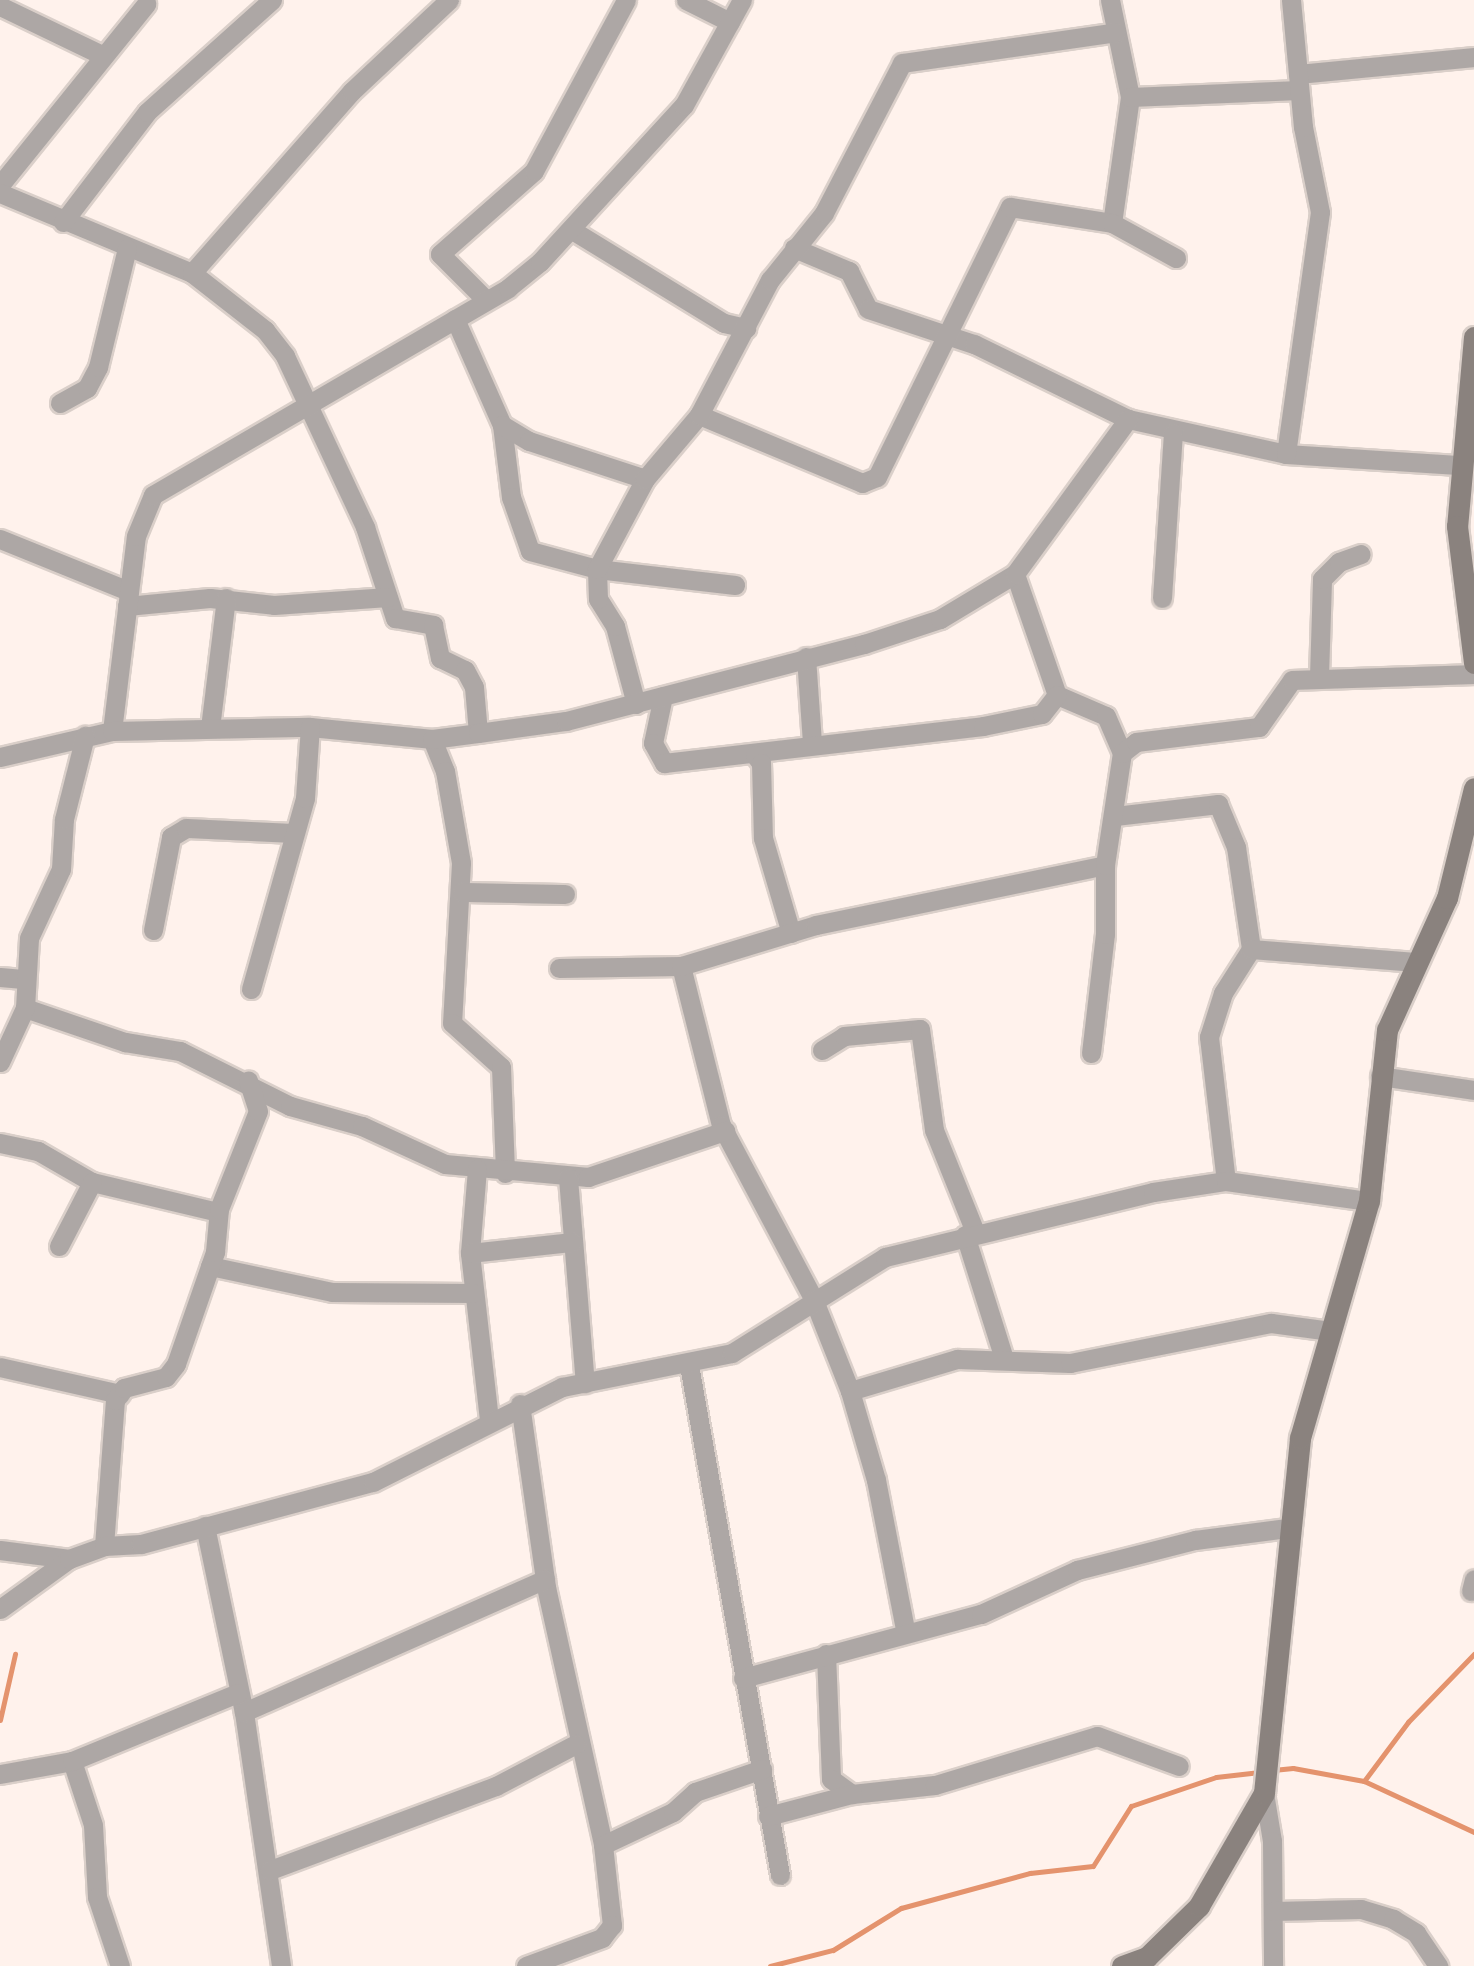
<!DOCTYPE html>
<html>
<head>
<meta charset="utf-8">
<style>
  body { margin:0 }
  #map { position:relative; width:1474px; height:1966px; overflow:hidden; background:#fff2ec; font-family:"Alegreya Sans",sans-serif }
  div>[style] { position:absolute }
  [style*='--x'] { left:calc(var(--x)*1px); top:calc(var(--y)*1px); width:calc(var(--w)*1px); rotate:calc(var(--a)*1deg) }
  .stream>* { height:5px; margin:-2.5px; padding:0 2.5px; transform-origin:2.5px; border-radius:2.5px; background:#e4936d }
  .roads { filter:drop-shadow(2px 0 #dacfc9) drop-shadow(-2px 0 #dacfc9) drop-shadow(0 2px #dacfc9) drop-shadow(0 -2px #dacfc9) }
  .street>* { height:19px; margin:-9.5px; padding:0 9.5px; transform-origin:9.5px; border-radius:9.5px; background:#ada7a5 }
  .secondary>* { height:21px; margin:-10.5px; padding:0 10.5px; transform-origin:10.5px; border-radius:10.5px; background:#8a827e }
  span { translate:-50% -50%; white-space:nowrap; text-align:center; line-height:1.15; -webkit-text-stroke:7px #fff2ec; paint-order:stroke }
</style>
</head>
<body>
<div id="map">
  <div class="stream">
    <i style="--x:0;--y:1720;--w:68;--a:-77.2"></i>
    <i style="--x:1273;--y:1770;--w:20;--a:-6"></i>
    <i style="--x:1293;--y:1768;--w:72;--a:10.4"></i>
    <i style="--x:1364;--y:1781;--w:121;--a:24.9"></i>
    <i style="--x:1364;--y:1781;--w:74;--a:-53.3"></i>
    <i style="--x:1408;--y:1722;--w:95;--a:-45.9"></i>
    <i style="--x:770;--y:1966;--w:65;--a:-14.3"></i>
    <i style="--x:833;--y:1950;--w:80;--a:-31.7"></i>
    <i style="--x:901;--y:1908;--w:134;--a:-15.2"></i>
    <i style="--x:1030;--y:1873;--w:63;--a:-6.3"></i>
    <i style="--x:1093;--y:1866;--w:71;--a:-57.7"></i>
    <i style="--x:1131;--y:1806;--w:90;--a:-18.8"></i>
    <i style="--x:1216;--y:1777;--w:44;--a:-6.5"></i>
  </div>
  <div class="roads">
    <div class="street">
      <i style="--x:686;--y:0;--w:49;--a:26.6"></i>
      <i style="--x:1110;--y:0;--w:99;--a:78.3"></i>
      <i style="--x:1130;--y:97;--w:127;--a:98.1"></i>
      <i style="--x:0;--y:6;--w:115;--a:25.7"></i>
      <i style="--x:1298;--y:74;--w:177;--a:-5.5"></i>
      <i style="--x:1130;--y:97;--w:169;--a:-2.4"></i>
      <i style="--x:0;--y:185;--w:233;--a:-51.1"></i>
      <i style="--x:0;--y:193;--w:208;--a:22.6"></i>
      <i style="--x:192;--y:273;--w:93;--a:38"></i>
      <i style="--x:265;--y:330;--w:33;--a:52"></i>
      <i style="--x:285;--y:356;--w:189;--a:64.9"></i>
      <i style="--x:365;--y:527;--w:96;--a:71.8"></i>
      <i style="--x:395;--y:618;--w:39;--a:10"></i>
      <i style="--x:433;--y:625;--w:34;--a:78"></i>
      <i style="--x:440;--y:658;--w:28;--a:26"></i>
      <i style="--x:465;--y:670;--w:19;--a:62"></i>
      <i style="--x:474;--y:687;--w:46;--a:85"></i>
      <i style="--x:63;--y:222;--w:138;--a:-52.6"></i>
      <i style="--x:147;--y:112;--w:168;--a:-41.9"></i>
      <i style="--x:572;--y:230;--w:178;--a:31.5"></i>
      <i style="--x:724;--y:323;--w:23;--a:13"></i>
      <i style="--x:794;--y:248;--w:60;--a:22.7"></i>
      <i style="--x:849;--y:271;--w:42;--a:63.4"></i>
      <i style="--x:868;--y:309;--w:112;--a:18.3"></i>
      <i style="--x:974;--y:344;--w:171;--a:26"></i>
      <i style="--x:1128;--y:419;--w:162;--a:12.5"></i>
      <i style="--x:1286;--y:454;--w:172;--a:3.7"></i>
      <i style="--x:192;--y:273;--w:242;--a:-48.7"></i>
      <i style="--x:352;--y:91;--w:133;--a:-43.2"></i>
      <i style="--x:486;--y:300;--w:65;--a:-135"></i>
      <i style="--x:440;--y:254;--w:125;--a:-41.4"></i>
      <i style="--x:534;--y:171;--w:194;--a:-61.7"></i>
      <i style="--x:455;--y:319;--w:116;--a:66.1"></i>
      <i style="--x:502;--y:425;--w:73;--a:82.9"></i>
      <i style="--x:511;--y:497;--w:57;--a:70.6"></i>
      <i style="--x:530;--y:551;--w:69;--a:15"></i>
      <i style="--x:597;--y:569;--w:139;--a:6.6"></i>
      <i style="--x:60;--y:403;--w:31;--a:-29"></i>
      <i style="--x:87;--y:388;--w:24;--a:-62"></i>
      <i style="--x:98;--y:367;--w:122;--a:-76.3"></i>
      <i style="--x:699;--y:415;--w:177;--a:22.6"></i>
      <i style="--x:862;--y:483;--w:16;--a:-22"></i>
      <i style="--x:877;--y:477;--w:301;--a:-63.8"></i>
      <i style="--x:1010;--y:207;--w:103;--a:8.9"></i>
      <i style="--x:1112;--y:223;--w:73;--a:28.7"></i>
      <i style="--x:502;--y:425;--w:31;--a:31"></i>
      <i style="--x:529;--y:441;--w:122;--a:18.1"></i>
      <i style="--x:1286;--y:454;--w:244;--a:-82"></i>
      <i style="--x:1320;--y:212;--w:87;--a:-101.3"></i>
      <i style="--x:1303;--y:127;--w:128;--a:-95.4"></i>
      <i style="--x:0;--y:539;--w:139;--a:22"></i>
      <i style="--x:1015;--y:574;--w:128;--a:70.9"></i>
      <i style="--x:1057;--y:695;--w:53;--a:23.2"></i>
      <i style="--x:1106;--y:716;--w:40;--a:66.6"></i>
      <i style="--x:1162;--y:598;--w:165;--a:-86.2"></i>
      <i style="--x:127;--y:606;--w:83;--a:-5.5"></i>
      <i style="--x:210;--y:598;--w:64;--a:6.2"></i>
      <i style="--x:274;--y:605;--w:114;--a:-4"></i>
      <i style="--x:806;--y:657;--w:86;--a:86"></i>
      <i style="--x:1319;--y:676;--w:97;--a:-88.2"></i>
      <i style="--x:1322;--y:579;--w:24;--a:-45"></i>
      <i style="--x:1339;--y:562;--w:23;--a:-20"></i>
      <i style="--x:663;--y:696;--w:48;--a:102"></i>
      <i style="--x:653;--y:743;--w:23;--a:61"></i>
      <i style="--x:664;--y:763;--w:321;--a:-6.6"></i>
      <i style="--x:983;--y:726;--w:60;--a:-11.5"></i>
      <i style="--x:1042;--y:714;--w:24;--a:-52"></i>
      <i style="--x:636;--y:704;--w:81;--a:-105.1"></i>
      <i style="--x:615;--y:626;--w:32;--a:-122"></i>
      <i style="--x:598;--y:599;--w:30;--a:-92"></i>
      <i style="--x:597;--y:569;--w:102;--a:-61.9"></i>
      <i style="--x:645;--y:479;--w:84;--a:-49.8"></i>
      <i style="--x:699;--y:415;--w:153;--a:-62.3"></i>
      <i style="--x:770;--y:280;--w:86;--a:-51.1"></i>
      <i style="--x:824;--y:213;--w:169;--a:-62.5"></i>
      <i style="--x:902;--y:63;--w:216;--a:-8.2"></i>
      <i style="--x:210;--y:728;--w:131;--a:-83"></i>
      <i style="--x:112;--y:731;--w:196;--a:-83"></i>
      <i style="--x:136;--y:536;--w:44;--a:-67.5"></i>
      <i style="--x:153;--y:495;--w:411;--a:-30.2"></i>
      <i style="--x:508;--y:288;--w:41;--a:-39.1"></i>
      <i style="--x:540;--y:262;--w:213;--a:-47.5"></i>
      <i style="--x:684;--y:105;--w:120;--a:-61.1"></i>
      <i style="--x:432;--y:739;--w:35;--a:68"></i>
      <i style="--x:445;--y:771;--w:93;--a:80.1"></i>
      <i style="--x:461;--y:863;--w:160;--a:93.2"></i>
      <i style="--x:452;--y:1023;--w:66;--a:41.9"></i>
      <i style="--x:501;--y:1067;--w:106;--a:87.8"></i>
      <i style="--x:755;--y:755;--w:10;--a:53"></i>
      <i style="--x:761;--y:763;--w:75;--a:88.5"></i>
      <i style="--x:763;--y:838;--w:99;--a:73.6"></i>
      <i style="--x:0;--y:757;--w:115;--a:-13.1"></i>
      <i style="--x:112;--y:731;--w:198;--a:-1.2"></i>
      <i style="--x:310;--y:727;--w:123;--a:5.6"></i>
      <i style="--x:432;--y:739;--w:46;--a:-7.4"></i>
      <i style="--x:478;--y:733;--w:89;--a:-7.8"></i>
      <i style="--x:566;--y:721;--w:308;--a:-14.5"></i>
      <i style="--x:864;--y:644;--w:80;--a:-18.2"></i>
      <i style="--x:940;--y:619;--w:87;--a:-31"></i>
      <i style="--x:1015;--y:574;--w:192;--a:-53.9"></i>
      <i style="--x:1115;--y:816;--w:104;--a:-6.6"></i>
      <i style="--x:1218;--y:804;--w:47;--a:67.3"></i>
      <i style="--x:1236;--y:847;--w:103;--a:81.6"></i>
      <i style="--x:1251;--y:949;--w:52;--a:122.5"></i>
      <i style="--x:1223;--y:993;--w:46;--a:107.7"></i>
      <i style="--x:1209;--y:1037;--w:145;--a:83.3"></i>
      <i style="--x:462;--y:892;--w:103;--a:1.1"></i>
      <i style="--x:153;--y:930;--w:95;--a:-79"></i>
      <i style="--x:171;--y:837;--w:17;--a:-31"></i>
      <i style="--x:186;--y:828;--w:108;--a:2.7"></i>
      <i style="--x:1251;--y:949;--w:165;--a:4.5"></i>
      <i style="--x:681;--y:966;--w:164;--a:75.9"></i>
      <i style="--x:721;--y:1125;--w:196;--a:62"></i>
      <i style="--x:813;--y:1298;--w:100;--a:68.3"></i>
      <i style="--x:850;--y:1391;--w:93;--a:73.7"></i>
      <i style="--x:876;--y:1480;--w:152;--a:79"></i>
      <i style="--x:559;--y:968;--w:122;--a:-0.9"></i>
      <i style="--x:681;--y:966;--w:141;--a:-16.9"></i>
      <i style="--x:816;--y:925;--w:295;--a:-11.7"></i>
      <i style="--x:0;--y:977;--w:23;--a:5"></i>
      <i style="--x:251;--y:989;--w:198;--a:-74.2"></i>
      <i style="--x:305;--y:798;--w:71;--a:-86"></i>
      <i style="--x:25;--y:1008;--w:106;--a:18.8"></i>
      <i style="--x:125;--y:1042;--w:56;--a:9.3"></i>
      <i style="--x:180;--y:1051;--w:123;--a:26.6"></i>
      <i style="--x:290;--y:1106;--w:75;--a:15.5"></i>
      <i style="--x:362;--y:1126;--w:91;--a:24.6"></i>
      <i style="--x:445;--y:1164;--w:144;--a:5.2"></i>
      <i style="--x:588;--y:1177;--w:145;--a:-18.6"></i>
      <i style="--x:822;--y:1050;--w:26;--a:-32"></i>
      <i style="--x:844;--y:1036;--w:76;--a:-5.3"></i>
      <i style="--x:920;--y:1029;--w:102;--a:82.1"></i>
      <i style="--x:934;--y:1130;--w:110;--a:68.1"></i>
      <i style="--x:1091;--y:1053;--w:120;--a:-83.3"></i>
      <i style="--x:1105;--y:934;--w:69;--a:-90"></i>
      <i style="--x:1105;--y:865;--w:113;--a:-81.4"></i>
      <i style="--x:1122;--y:753;--w:18;--a:-38"></i>
      <i style="--x:1136;--y:742;--w:124;--a:-7"></i>
      <i style="--x:1259;--y:727;--w:57;--a:-54.9"></i>
      <i style="--x:1292;--y:680;--w:182;--a:-1.9"></i>
      <i style="--x:0;--y:1062;--w:60;--a:-65.2"></i>
      <i style="--x:25;--y:1008;--w:70;--a:-86.7"></i>
      <i style="--x:29;--y:938;--w:76;--a:-65.1"></i>
      <i style="--x:61;--y:869;--w:50;--a:-86.6"></i>
      <i style="--x:64;--y:819;--w:86;--a:-75.8"></i>
      <i style="--x:1380;--y:1076;--w:95;--a:8.5"></i>
      <i style="--x:0;--y:1143;--w:39;--a:12"></i>
      <i style="--x:38;--y:1151;--w:62;--a:29.9"></i>
      <i style="--x:92;--y:1182;--w:130;--a:13.4"></i>
      <i style="--x:477;--y:1169;--w:84;--a:94.8"></i>
      <i style="--x:470;--y:1253;--w:167;--a:83.5"></i>
      <i style="--x:568;--y:1178;--w:206;--a:85.3"></i>
      <i style="--x:965;--y:1235;--w:130;--a:72.5"></i>
      <i style="--x:59;--y:1246;--w:72;--a:-62.7"></i>
      <i style="--x:470;--y:1253;--w:103;--a:-6.2"></i>
      <i style="--x:210;--y:1266;--w:125;--a:12"></i>
      <i style="--x:332;--y:1292;--w:141;--a:0.4"></i>
      <i style="--x:689;--y:1365;--w:518;--a:79.88"></i>
      <i style="--x:0;--y:1367;--w:123;--a:12.7"></i>
      <i style="--x:850;--y:1391;--w:112;--a:-16.7"></i>
      <i style="--x:957;--y:1359;--w:113;--a:2"></i>
      <i style="--x:1070;--y:1363;--w:205;--a:-11.3"></i>
      <i style="--x:1271;--y:1323;--w:60;--a:7.7"></i>
      <i style="--x:520;--y:1404;--w:185;--a:81.9"></i>
      <i style="--x:546;--y:1587;--w:264;--a:77.5"></i>
      <i style="--x:603;--y:1845;--w:81;--a:83.6"></i>
      <i style="--x:612;--y:1925;--w:16;--a:128"></i>
      <i style="--x:602;--y:1938;--w:81;--a:159.8"></i>
      <i style="--x:205;--y:1526;--w:190;--a:78.2"></i>
      <i style="--x:244;--y:1712;--w:257;--a:81.7"></i>
      <i style="--x:104;--y:1546;--w:146;--a:-85.7"></i>
      <i style="--x:115;--y:1400;--w:15;--a:-53"></i>
      <i style="--x:124;--y:1388;--w:43;--a:-14.7"></i>
      <i style="--x:166;--y:1377;--w:16;--a:-52"></i>
      <i style="--x:176;--y:1364;--w:119;--a:-70.8"></i>
      <i style="--x:215;--y:1252;--w:43;--a:-84.7"></i>
      <i style="--x:219;--y:1209;--w:105;--a:-68.3"></i>
      <i style="--x:258;--y:1111;--w:32;--a:-108"></i>
      <i style="--x:0;--y:1550;--w:70;--a:7.4"></i>
      <i style="--x:1471;--y:1591;--w:12;--a:-76"></i>
      <i style="--x:0;--y:1609;--w:85;--a:-35.9"></i>
      <i style="--x:69;--y:1559;--w:37;--a:-20"></i>
      <i style="--x:104;--y:1546;--w:37;--a:-3"></i>
      <i style="--x:141;--y:1544;--w:240;--a:-15"></i>
      <i style="--x:373;--y:1482;--w:212;--a:-26.7"></i>
      <i style="--x:562;--y:1387;--w:173;--a:-11.3"></i>
      <i style="--x:732;--y:1353;--w:181;--a:-32.1"></i>
      <i style="--x:885;--y:1257;--w:276;--a:-13.6"></i>
      <i style="--x:1153;--y:1192;--w:74;--a:-8.6"></i>
      <i style="--x:1226;--y:1181;--w:144;--a:8"></i>
      <i style="--x:826;--y:1654;--w:125;--a:87.7"></i>
      <i style="--x:831;--y:1779;--w:26;--a:36"></i>
      <i style="--x:852;--y:1794;--w:83;--a:-6.2"></i>
      <i style="--x:935;--y:1785;--w:169;--a:-16.8"></i>
      <i style="--x:1097;--y:1736;--w:87;--a:20.1"></i>
      <i style="--x:743;--y:1678;--w:246;--a:-15.1"></i>
      <i style="--x:981;--y:1614;--w:106;--a:-24.6"></i>
      <i style="--x:1077;--y:1570;--w:122;--a:-14.3"></i>
      <i style="--x:1195;--y:1540;--w:93;--a:-7.4"></i>
      <i style="--x:244;--y:1712;--w:329;--a:-23.8"></i>
      <i style="--x:72;--y:1761;--w:67;--a:71.8"></i>
      <i style="--x:93;--y:1825;--w:72;--a:86.8"></i>
      <i style="--x:97;--y:1897;--w:73;--a:71.6"></i>
      <i style="--x:0;--y:1774;--w:73;--a:-10.2"></i>
      <i style="--x:72;--y:1761;--w:179;--a:-22.3"></i>
      <i style="--x:1264;--y:1793;--w:49;--a:80.5"></i>
      <i style="--x:1272;--y:1841;--w:125;--a:89.5"></i>
      <i style="--x:768;--y:1816;--w:87;--a:-14.7"></i>
      <i style="--x:603;--y:1845;--w:77;--a:-25.2"></i>
      <i style="--x:673;--y:1812;--w:30;--a:-42"></i>
      <i style="--x:695;--y:1792;--w:71;--a:-18.9"></i>
      <i style="--x:270;--y:1870;--w:241;--a:-20.4"></i>
      <i style="--x:496;--y:1786;--w:90;--a:-27.7"></i>
      <i style="--x:1273;--y:1911;--w:88;--a:-1.3"></i>
      <i style="--x:1361;--y:1909;--w:34;--a:17"></i>
      <i style="--x:1393;--y:1919;--w:27;--a:31"></i>
      <i style="--x:1416;--y:1933;--w:40;--a:56"></i>
    </div>
    <div class="secondary">
      <i style="--x:1474;--y:337;--w:190;--a:95.1"></i>
      <i style="--x:1457;--y:526;--w:138;--a:82.9"></i>
      <i style="--x:1122;--y:1966;--w:27;--a:-20"></i>
      <i style="--x:1147;--y:1957;--w:73;--a:-44.4"></i>
      <i style="--x:1199;--y:1906;--w:130;--a:-60.1"></i>
      <i style="--x:1264;--y:1793;--w:357;--a:-84.2"></i>
      <i style="--x:1300;--y:1438;--w:247;--a:-73.8"></i>
      <i style="--x:1369;--y:1201;--w:172;--a:-84"></i>
      <i style="--x:1387;--y:1030;--w:145;--a:-65.6"></i>
      <i style="--x:1447;--y:898;--w:113;--a:-76.2"></i>
    </div>
  </div>
</div>
</body>
</html>
